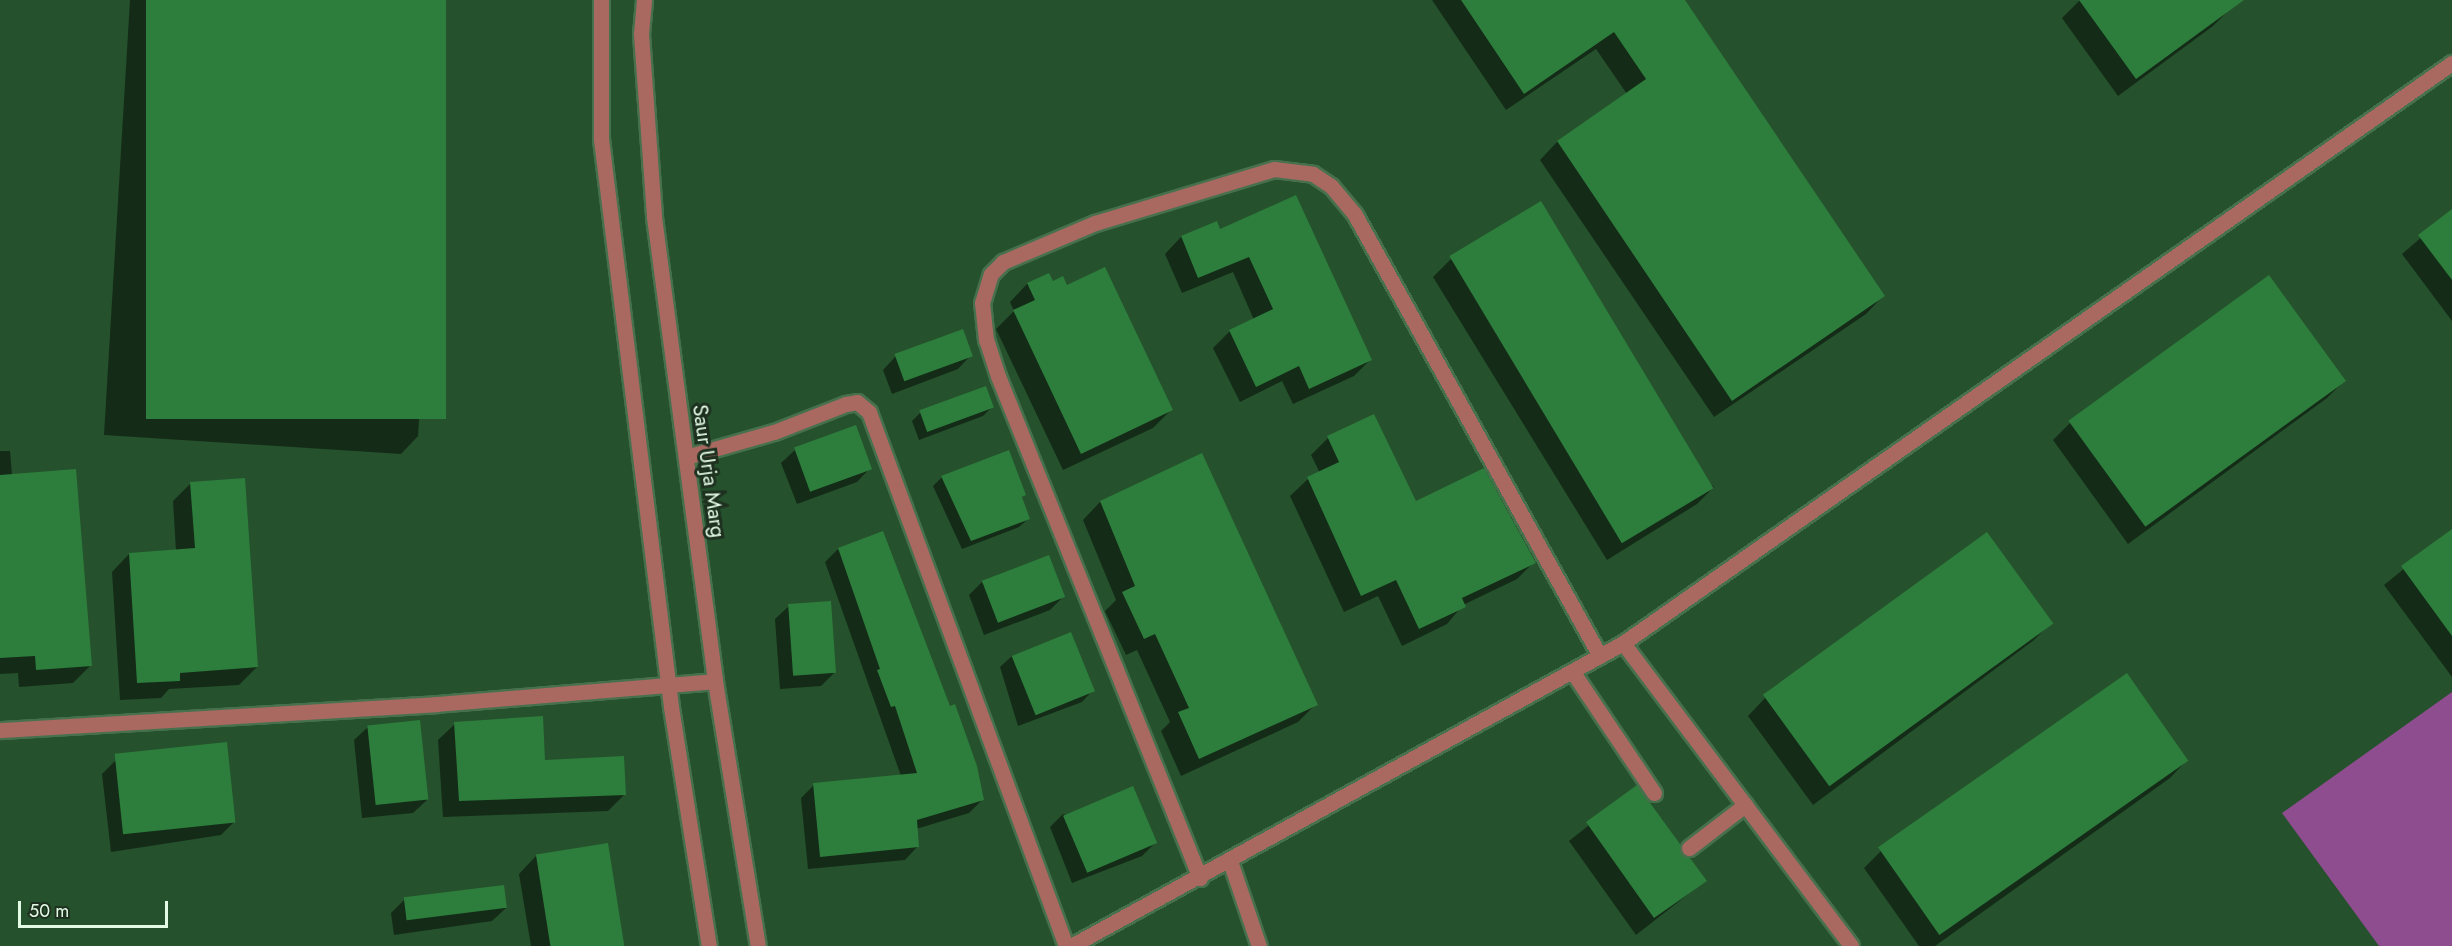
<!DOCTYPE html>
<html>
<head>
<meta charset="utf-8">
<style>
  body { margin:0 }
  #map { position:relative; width:2452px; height:946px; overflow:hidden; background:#25512c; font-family:Jost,sans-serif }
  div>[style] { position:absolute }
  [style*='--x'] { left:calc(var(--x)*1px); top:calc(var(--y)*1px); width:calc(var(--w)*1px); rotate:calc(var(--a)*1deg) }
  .green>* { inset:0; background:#8e4d8e }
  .shadow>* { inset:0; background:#0007 }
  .building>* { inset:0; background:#2d7d3c; transform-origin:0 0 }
  .roads { filter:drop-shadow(2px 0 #47704d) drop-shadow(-2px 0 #47704d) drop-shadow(0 2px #47704d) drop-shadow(0 -2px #47704d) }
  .minor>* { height:15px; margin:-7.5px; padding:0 7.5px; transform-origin:7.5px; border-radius:7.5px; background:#a96961 }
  span { translate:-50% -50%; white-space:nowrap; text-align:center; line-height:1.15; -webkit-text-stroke:6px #1e3120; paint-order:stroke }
  .street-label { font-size:21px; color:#e3fbe5 }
  .scale { position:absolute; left:18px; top:901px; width:150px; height:27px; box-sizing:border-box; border:3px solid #e3fbe5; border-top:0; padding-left:8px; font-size:18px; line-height:21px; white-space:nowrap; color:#e3fbe5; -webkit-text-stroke:4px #1e3120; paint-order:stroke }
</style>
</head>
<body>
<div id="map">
  <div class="green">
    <i style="clip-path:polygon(2452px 692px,2452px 946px,2379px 946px,2282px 813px)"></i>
  </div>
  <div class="shadow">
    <i style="clip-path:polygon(130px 0,445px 0,418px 436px,401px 454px,104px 435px)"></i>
    <i style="clip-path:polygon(1432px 0,1683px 0,1883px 296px,1866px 314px,1714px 417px,1540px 160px,1557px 142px,1627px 94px,1596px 49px,1506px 110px)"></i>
    <i style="clip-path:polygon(2080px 0,2225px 0,2231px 8px,2213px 26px,2118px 96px,2062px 18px)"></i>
    <i style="clip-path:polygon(2452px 211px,2452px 321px,2402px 254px)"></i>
    <i style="clip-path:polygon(1216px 223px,1219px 231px,1370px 360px,1354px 376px,1293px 404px,1282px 381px,1240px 402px,1213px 348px,1230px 331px,1254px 320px,1233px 272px,1182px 293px,1165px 254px,1181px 237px)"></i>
    <i style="clip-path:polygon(1451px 259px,1714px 487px,1697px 504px,1607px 560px,1433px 277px)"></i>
    <i style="clip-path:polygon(1048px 275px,1052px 283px,1067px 287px,1171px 410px,1153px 428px,1063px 470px,996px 329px,1014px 311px,1010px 302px,1027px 284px)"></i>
    <i style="clip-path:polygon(971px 355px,958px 369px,892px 394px,883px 370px,896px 356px)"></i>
    <i style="clip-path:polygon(2344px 381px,2327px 398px,2128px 544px,2053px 440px,2070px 423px)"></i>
    <i style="clip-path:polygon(992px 407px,983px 416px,919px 440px,912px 421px,921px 412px)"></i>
    <i style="clip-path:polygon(855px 427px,870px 468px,857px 482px,797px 504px,781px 463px,795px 450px)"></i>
    <i style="clip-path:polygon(1328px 438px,1415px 503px,1534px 562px,1517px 579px,1463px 605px,1447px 624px,1402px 646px,1378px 596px,1344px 612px,1290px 496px,1308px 479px,1320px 473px,1311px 455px)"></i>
    <i style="clip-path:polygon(0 451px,10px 451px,12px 475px,91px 665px,73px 683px,19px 687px,18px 673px,0 674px)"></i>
    <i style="clip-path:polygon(942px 477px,1024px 495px,1021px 498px,1028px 519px,1019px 527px,962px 549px,933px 486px)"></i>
    <i style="clip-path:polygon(191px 483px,257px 667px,239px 685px,169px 689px,161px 698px,120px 700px,112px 572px,129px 554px,176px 551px,173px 501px)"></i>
    <i style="clip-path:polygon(1100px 502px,1316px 704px,1298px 722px,1181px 776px,1161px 731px,1170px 722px,1137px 650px,1126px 655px,1105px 611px,1116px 600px,1083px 520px)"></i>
    <i style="clip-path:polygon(2452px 530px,2452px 677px,2384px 585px)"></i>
    <i style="clip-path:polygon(838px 549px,982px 800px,969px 813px,916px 829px,918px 846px,905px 860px,808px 869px,801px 798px,814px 785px,901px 776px,825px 562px)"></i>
    <i style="clip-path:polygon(1048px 557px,1063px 597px,1050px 610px,984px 635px,969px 595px,982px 582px)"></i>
    <i style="clip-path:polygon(789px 606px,834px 673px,821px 686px,780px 689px,775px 619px)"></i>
    <i style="clip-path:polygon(2052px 622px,2034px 640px,1813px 805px,1748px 716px,1765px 698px)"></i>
    <i style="clip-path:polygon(1012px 656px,1093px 690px,1082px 702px,1018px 726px,1000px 667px)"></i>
    <i style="clip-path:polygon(455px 724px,544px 761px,624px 795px,608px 811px,443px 817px,438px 740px)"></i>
    <i style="clip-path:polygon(368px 727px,427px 800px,413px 813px,362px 818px,354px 740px)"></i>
    <i style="clip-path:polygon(2187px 760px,2170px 778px,1935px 946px,1919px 946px,1864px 868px,1881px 851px)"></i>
    <i style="clip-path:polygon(115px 761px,235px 821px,221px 835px,111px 852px,102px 774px)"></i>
    <i style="clip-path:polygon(1637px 787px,1680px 854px,1705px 881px,1636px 935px,1569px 841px)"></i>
    <i style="clip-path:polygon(1063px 814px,1155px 843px,1142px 856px,1072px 883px,1050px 827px)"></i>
    <i style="clip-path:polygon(536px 856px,624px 946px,531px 946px,519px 874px)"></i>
    <i style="clip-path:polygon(405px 899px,506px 908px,492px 921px,394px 935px,391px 913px)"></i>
  </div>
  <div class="building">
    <i style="left:146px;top:0;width:300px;height:419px"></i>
    <i style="clip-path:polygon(1461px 0,1685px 0,1885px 296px,1732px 401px,1557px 141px,1646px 79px,1614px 32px,1524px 94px)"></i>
    <i style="clip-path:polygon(2079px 0,2244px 0,2136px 79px)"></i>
    <i style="clip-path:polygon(1296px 195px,1372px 360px,1309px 389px,1299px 366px,1256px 387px,1229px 330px,1273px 309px,1249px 257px,1198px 278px,1181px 236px,1217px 221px,1220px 229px)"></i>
    <i style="left:1541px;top:201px;width:335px;height:107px;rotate:59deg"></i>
    <i style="clip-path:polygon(2452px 209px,2452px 280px,2418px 235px)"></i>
    <i style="clip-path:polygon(1105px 267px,1173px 410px,1081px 454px,1013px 310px,1035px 300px,1027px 283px,1049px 273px,1053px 281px,1063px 276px,1067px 285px)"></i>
    <i style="left:2269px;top:275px;width:131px;height:248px;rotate:54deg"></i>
    <i style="left:963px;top:329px;width:29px;height:73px;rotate:70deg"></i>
    <i style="left:986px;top:386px;width:23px;height:71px;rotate:70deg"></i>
    <i style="clip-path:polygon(1374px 414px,1416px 501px,1484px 468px,1536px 563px,1462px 598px,1466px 607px,1419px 629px,1396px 580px,1361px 596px,1307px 477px,1339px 462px,1327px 436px)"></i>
    <i style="left:856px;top:425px;width:47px;height:66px;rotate:70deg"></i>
    <i style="clip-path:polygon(1009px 450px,1026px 495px,1022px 497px,1030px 519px,971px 541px,941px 476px)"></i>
    <i style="clip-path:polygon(1202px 453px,1318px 705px,1199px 759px,1178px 712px,1189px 708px,1155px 634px,1144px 639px,1122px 592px,1135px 586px,1100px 501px)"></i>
    <i style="clip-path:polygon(76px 469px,92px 666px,36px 670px,35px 656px,0 658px,0 475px)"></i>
    <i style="clip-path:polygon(245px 478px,258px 667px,180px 673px,180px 681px,137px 683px,129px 553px,195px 548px,190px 482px)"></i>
    <i style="clip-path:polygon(2452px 529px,2452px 636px,2401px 566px)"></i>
    <i style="clip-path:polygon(883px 531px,950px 706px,955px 704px,977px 766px,984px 800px,917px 820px,919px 847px,820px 857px,813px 783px,917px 773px,895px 706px,891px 707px,877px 670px,880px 669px,838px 548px)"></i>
    <i style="left:1987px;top:532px;width:113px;height:277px;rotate:54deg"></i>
    <i style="left:1049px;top:555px;width:45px;height:72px;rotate:69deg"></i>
    <i style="left:831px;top:601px;width:72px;height:43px;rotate:86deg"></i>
    <i style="left:1071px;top:632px;width:64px;height:64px;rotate:68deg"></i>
    <i style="left:2127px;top:673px;width:107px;height:304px;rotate:55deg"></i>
    <i style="clip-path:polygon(543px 716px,545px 760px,624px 756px,626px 795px,459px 801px,454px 722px)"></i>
    <i style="left:420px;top:720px;width:80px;height:53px;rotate:84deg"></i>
    <i style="left:227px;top:742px;width:81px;height:113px;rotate:84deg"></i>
    <i style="clip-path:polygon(1637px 785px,1680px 844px,1681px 853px,1690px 858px,1707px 881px,1654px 918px,1586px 822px)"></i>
    <i style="left:1133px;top:786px;width:62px;height:76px;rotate:67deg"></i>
    <i style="left:608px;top:843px;width:104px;height:73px;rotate:81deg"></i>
    <i style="left:504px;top:885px;width:23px;height:101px;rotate:83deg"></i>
  </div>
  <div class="roads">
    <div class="minor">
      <i style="--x:601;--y:0;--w:139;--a:90"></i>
      <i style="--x:601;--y:139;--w:572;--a:82.97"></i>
      <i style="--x:671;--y:707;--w:242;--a:81"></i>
      <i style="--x:644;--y:0;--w:34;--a:95"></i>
      <i style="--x:641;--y:34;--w:183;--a:85.9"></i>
      <i style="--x:654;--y:217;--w:468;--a:82.5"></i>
      <i style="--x:715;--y:681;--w:268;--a:80.8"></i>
      <i style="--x:686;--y:457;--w:91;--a:-15.9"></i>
      <i style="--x:774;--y:432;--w:77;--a:-21.3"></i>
      <i style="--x:846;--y:404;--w:11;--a:-10"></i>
      <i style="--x:857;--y:402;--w:16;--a:40"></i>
      <i style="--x:869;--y:412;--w:569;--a:69.75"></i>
      <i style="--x:1623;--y:643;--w:379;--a:53"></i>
      <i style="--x:1572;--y:671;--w:147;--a:56.1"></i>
      <i style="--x:0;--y:730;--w:437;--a:-3.4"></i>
      <i style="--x:436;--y:704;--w:280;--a:-4.7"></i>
      <i style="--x:1689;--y:848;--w:71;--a:-37.5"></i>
      <i style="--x:1230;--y:861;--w:90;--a:71.2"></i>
      <i style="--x:1200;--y:878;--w:541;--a:-111.92"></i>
      <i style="--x:998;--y:376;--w:38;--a:-108"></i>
      <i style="--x:986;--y:340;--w:37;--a:-96"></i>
      <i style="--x:982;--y:303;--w:30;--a:-73"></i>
      <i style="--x:991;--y:274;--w:17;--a:-45"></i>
      <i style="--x:1003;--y:262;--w:100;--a:-23"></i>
      <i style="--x:1095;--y:223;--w:187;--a:-16.8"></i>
      <i style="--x:1274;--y:169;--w:39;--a:7"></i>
      <i style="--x:1313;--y:174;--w:22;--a:34"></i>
      <i style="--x:1331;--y:186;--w:38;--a:50"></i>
      <i style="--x:1355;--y:215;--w:504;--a:60.95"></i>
      <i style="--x:1071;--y:946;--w:630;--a:-28.76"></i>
      <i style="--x:1623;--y:643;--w:1012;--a:-34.98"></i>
    </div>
  </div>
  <div class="street-label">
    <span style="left:709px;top:471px;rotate:82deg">Saur Urja Marg</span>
  </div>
  <div class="scale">50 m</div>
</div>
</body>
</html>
